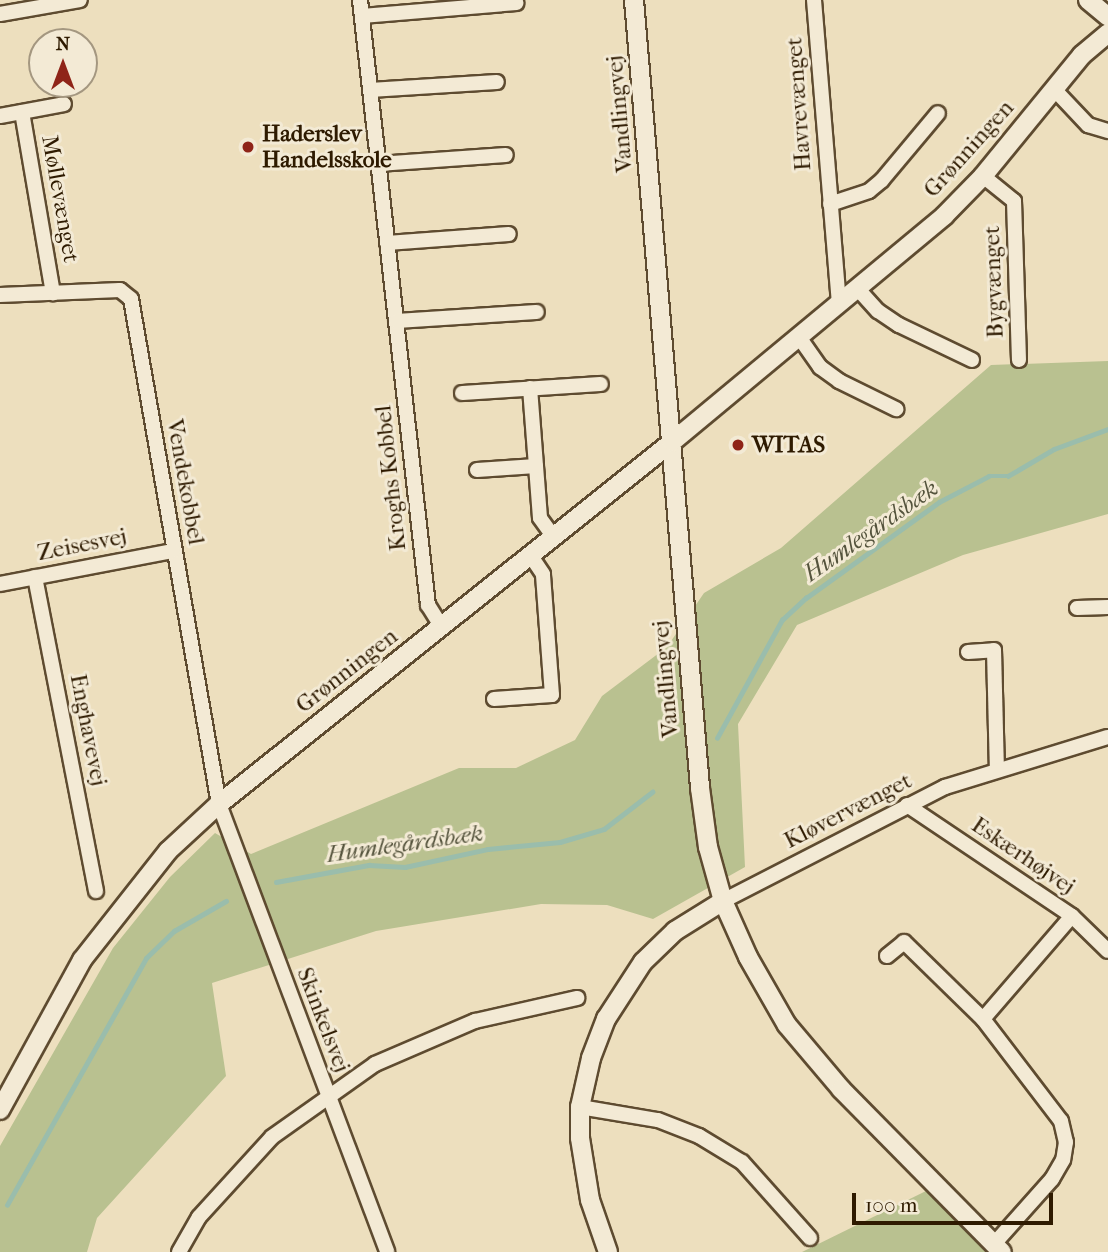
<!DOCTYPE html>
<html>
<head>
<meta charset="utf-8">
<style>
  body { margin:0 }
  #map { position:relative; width:1108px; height:1252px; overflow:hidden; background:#eddfbe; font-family:"IM FELL French Canon",serif }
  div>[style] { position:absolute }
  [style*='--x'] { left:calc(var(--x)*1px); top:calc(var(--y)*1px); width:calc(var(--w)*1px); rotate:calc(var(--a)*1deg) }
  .green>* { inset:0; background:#b9c190 }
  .stream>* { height:4.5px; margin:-2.25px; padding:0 2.25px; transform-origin:2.25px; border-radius:2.25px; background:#9abdac }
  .roads { filter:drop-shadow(2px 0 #5e4b30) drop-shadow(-2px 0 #5e4b30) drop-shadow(0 2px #5e4b30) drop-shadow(0 -2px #5e4b30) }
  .minor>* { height:14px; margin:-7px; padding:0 7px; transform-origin:7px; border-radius:7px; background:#f3ead5 }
  .tertiary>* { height:18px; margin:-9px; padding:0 9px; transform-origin:9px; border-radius:9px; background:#f3ead5 }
  .dots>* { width:19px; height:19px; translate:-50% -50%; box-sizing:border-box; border:4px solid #f3ead5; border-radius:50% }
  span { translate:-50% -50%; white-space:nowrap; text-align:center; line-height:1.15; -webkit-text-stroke:6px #f3ead5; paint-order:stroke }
  .street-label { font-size:23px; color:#2e1a00 }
  .poi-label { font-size:23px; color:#2e1a00; font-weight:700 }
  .left { translate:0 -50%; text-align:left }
  .water-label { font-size:24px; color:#54533c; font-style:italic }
  .north { position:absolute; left:28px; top:28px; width:70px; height:70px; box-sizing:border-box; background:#f3ead5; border:2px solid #a49780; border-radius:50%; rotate:0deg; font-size:19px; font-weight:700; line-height:28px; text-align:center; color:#2e1a00 }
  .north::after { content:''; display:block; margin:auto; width:24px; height:32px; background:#8f2418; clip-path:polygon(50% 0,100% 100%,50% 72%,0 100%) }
  .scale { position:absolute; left:852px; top:1193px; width:201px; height:32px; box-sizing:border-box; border:4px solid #2e1a00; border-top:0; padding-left:9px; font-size:21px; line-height:24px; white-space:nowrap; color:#2e1a00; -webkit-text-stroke:5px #f3ead5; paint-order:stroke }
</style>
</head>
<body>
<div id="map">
  <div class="green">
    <i style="clip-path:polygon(1108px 361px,1108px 514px,963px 555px,797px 625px,738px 724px,745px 867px,653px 919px,607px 905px,541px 904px,376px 931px,212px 983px,226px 1076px,97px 1218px,87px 1252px,0 1252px,0 1146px,113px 948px,170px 877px,215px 833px,251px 854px,459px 768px,516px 768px,575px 740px,602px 696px,667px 647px,704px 593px,781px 548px,991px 365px)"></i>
    <i style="clip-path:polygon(926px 1191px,986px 1252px,802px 1252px)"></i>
  </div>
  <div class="stream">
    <i style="--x:717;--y:738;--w:135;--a:-61.2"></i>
    <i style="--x:782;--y:620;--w:33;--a:-43"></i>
    <i style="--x:806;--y:598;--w:164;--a:-35.8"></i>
    <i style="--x:939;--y:502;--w:56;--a:-27.5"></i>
    <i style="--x:989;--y:476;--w:19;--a:0"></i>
    <i style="--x:1008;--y:476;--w:53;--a:-30.4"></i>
    <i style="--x:1054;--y:449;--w:58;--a:-20.3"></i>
    <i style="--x:276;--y:882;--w:95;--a:-10.4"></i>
    <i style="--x:369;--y:865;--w:36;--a:3"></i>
    <i style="--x:405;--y:867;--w:85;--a:-12.2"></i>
    <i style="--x:488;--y:849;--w:72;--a:-5.6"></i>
    <i style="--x:560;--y:842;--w:46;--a:-16.5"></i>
    <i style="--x:604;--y:829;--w:61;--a:-37.6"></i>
    <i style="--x:7;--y:1205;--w:283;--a:-60.6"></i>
    <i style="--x:146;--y:958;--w:39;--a:-44"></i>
    <i style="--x:174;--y:931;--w:60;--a:-30"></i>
  </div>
  <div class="roads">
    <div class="minor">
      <i style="--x:360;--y:0;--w:609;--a:83.59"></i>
      <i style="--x:428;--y:605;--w:26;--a:58"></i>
      <i style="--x:814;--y:0;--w:305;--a:85.3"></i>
      <i style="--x:0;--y:14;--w:81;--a:-9.9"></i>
      <i style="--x:362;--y:16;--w:155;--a:-4.8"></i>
      <i style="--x:1054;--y:89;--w:50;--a:46.6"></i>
      <i style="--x:1088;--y:125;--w:21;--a:17"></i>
      <i style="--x:370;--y:90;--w:127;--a:-3.6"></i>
      <i style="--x:22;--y:112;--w:184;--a:80.3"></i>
      <i style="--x:0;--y:116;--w:65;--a:-10.6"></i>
      <i style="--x:378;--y:164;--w:128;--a:-4"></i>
      <i style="--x:983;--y:176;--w:40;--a:39"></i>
      <i style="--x:1014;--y:201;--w:159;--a:88.2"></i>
      <i style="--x:830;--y:204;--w:41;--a:-18.4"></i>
      <i style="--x:869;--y:191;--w:17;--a:-40"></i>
      <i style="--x:882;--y:180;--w:87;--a:-50.1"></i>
      <i style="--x:387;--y:243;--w:122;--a:-4.2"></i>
      <i style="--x:857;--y:288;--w:31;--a:48"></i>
      <i style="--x:878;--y:311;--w:25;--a:34"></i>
      <i style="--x:899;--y:325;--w:81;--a:25.6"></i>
      <i style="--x:0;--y:295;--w:120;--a:-2.4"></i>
      <i style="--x:120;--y:290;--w:14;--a:39"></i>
      <i style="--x:131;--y:299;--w:513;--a:80.12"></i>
      <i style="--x:219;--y:804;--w:478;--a:69.4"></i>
      <i style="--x:396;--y:321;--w:141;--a:-3.7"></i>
      <i style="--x:799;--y:337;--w:37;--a:55"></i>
      <i style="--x:820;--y:367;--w:24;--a:36"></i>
      <i style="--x:839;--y:381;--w:64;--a:26.2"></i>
      <i style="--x:530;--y:388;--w:130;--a:85.6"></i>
      <i style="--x:540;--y:518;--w:22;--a:54"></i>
      <i style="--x:462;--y:393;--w:139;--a:-3.7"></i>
      <i style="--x:477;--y:470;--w:59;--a:-3.9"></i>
      <i style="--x:35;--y:577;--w:320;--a:79"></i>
      <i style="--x:0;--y:584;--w:176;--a:-10.8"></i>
      <i style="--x:1077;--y:608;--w:31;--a:-2"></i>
      <i style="--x:968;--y:652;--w:26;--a:-4"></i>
      <i style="--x:994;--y:650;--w:120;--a:88.6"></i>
      <i style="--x:494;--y:699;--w:58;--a:-3.9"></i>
      <i style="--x:552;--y:695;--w:121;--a:-94.3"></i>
      <i style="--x:543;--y:574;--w:22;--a:-124"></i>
      <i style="--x:907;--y:805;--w:199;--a:33.9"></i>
      <i style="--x:1072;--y:916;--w:50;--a:44.2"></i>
      <i style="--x:723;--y:901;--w:250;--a:-27.2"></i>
      <i style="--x:945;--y:787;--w:170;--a:-17.1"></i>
      <i style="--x:887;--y:956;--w:22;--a:-39"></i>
      <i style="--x:904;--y:942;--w:110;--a:44.3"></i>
      <i style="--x:983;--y:1019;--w:128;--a:52.6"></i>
      <i style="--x:1061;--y:1121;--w:22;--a:77"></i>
      <i style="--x:1066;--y:1142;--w:18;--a:99"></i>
      <i style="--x:1063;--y:1160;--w:22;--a:120"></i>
      <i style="--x:1052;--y:1179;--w:87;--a:131.7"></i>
      <i style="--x:983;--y:1019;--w:136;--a:-49.2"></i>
      <i style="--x:580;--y:1107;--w:79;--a:9.5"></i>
      <i style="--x:658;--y:1120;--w:44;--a:21.3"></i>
      <i style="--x:699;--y:1136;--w:50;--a:31.2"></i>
      <i style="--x:742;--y:1162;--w:102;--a:48.2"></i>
      <i style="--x:179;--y:1252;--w:40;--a:-60.3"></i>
      <i style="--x:199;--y:1217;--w:108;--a:-47.6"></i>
      <i style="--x:272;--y:1137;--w:126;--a:-35.3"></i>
      <i style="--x:375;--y:1064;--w:109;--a:-23.3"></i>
      <i style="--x:475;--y:1021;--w:105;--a:-12.7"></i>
    </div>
    <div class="tertiary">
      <i style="--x:634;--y:0;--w:791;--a:85.21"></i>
      <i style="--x:700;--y:788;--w:60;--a:82.3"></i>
      <i style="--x:708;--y:847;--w:56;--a:74.5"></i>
      <i style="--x:723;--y:901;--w:61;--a:65.9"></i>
      <i style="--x:748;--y:957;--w:78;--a:60.2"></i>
      <i style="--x:787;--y:1025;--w:84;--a:49.8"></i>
      <i style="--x:841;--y:1089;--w:229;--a:45.4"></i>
      <i style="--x:1088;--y:0;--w:26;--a:40"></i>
      <i style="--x:0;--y:1110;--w:171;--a:-61.3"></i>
      <i style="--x:82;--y:960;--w:139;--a:-51.7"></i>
      <i style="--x:168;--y:851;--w:69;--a:-42.7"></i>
      <i style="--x:219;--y:804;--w:580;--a:-38.63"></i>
      <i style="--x:672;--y:442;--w:354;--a:-39.7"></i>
      <i style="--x:944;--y:216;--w:56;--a:-45.7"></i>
      <i style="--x:983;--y:176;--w:156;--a:-50.7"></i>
      <i style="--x:1082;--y:55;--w:34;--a:-40"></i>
      <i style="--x:608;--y:1252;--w:55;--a:-109.1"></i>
      <i style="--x:590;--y:1200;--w:63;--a:-99.2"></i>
      <i style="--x:580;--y:1138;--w:31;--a:-90"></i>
      <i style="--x:580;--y:1107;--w:50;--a:-77.3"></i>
      <i style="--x:591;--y:1058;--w:42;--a:-69"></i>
      <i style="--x:606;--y:1019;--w:68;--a:-57"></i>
      <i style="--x:643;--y:962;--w:45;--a:-44.1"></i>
      <i style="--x:675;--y:931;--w:57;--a:-32"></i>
    </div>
  </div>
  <div class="dots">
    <i style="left:248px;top:147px;background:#8f2418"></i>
    <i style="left:738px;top:445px;background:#8f2418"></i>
  </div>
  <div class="street-label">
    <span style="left:799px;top:104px;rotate:-94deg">Havrevænget</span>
    <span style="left:620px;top:114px;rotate:-95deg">Vandlingvej</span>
    <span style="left:969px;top:149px;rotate:-48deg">Grønningen</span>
    <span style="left:60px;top:199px;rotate:80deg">Møllevænget</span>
    <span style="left:994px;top:282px;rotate:-92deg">Bygvænget</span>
    <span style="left:391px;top:478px;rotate:-96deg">Kroghs Kobbel</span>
    <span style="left:185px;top:482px;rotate:80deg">Vendekobbel</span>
    <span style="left:82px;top:545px;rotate:-11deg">Zeisesvej</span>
    <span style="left:347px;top:671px;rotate:-38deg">Grønningen</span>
    <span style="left:666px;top:679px;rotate:-95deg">Vandlingvej</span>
    <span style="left:88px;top:730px;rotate:79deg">Enghavevej</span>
    <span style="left:848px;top:811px;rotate:-27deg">Kløvervænget</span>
    <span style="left:1023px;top:856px;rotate:34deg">Eskærhøjvej</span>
    <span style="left:323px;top:1020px;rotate:69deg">Skinkelsvej</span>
  </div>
  <div class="poi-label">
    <span class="left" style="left:262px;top:147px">Haderslev<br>Handelsskole</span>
    <span class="left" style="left:752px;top:445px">WITAS</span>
  </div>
  <div class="water-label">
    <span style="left:871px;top:531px;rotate:-35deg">Humlegårdsbæk</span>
    <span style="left:405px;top:844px;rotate:-8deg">Humlegårdsbæk</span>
  </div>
  <div class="north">N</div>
  <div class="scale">100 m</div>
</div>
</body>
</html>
